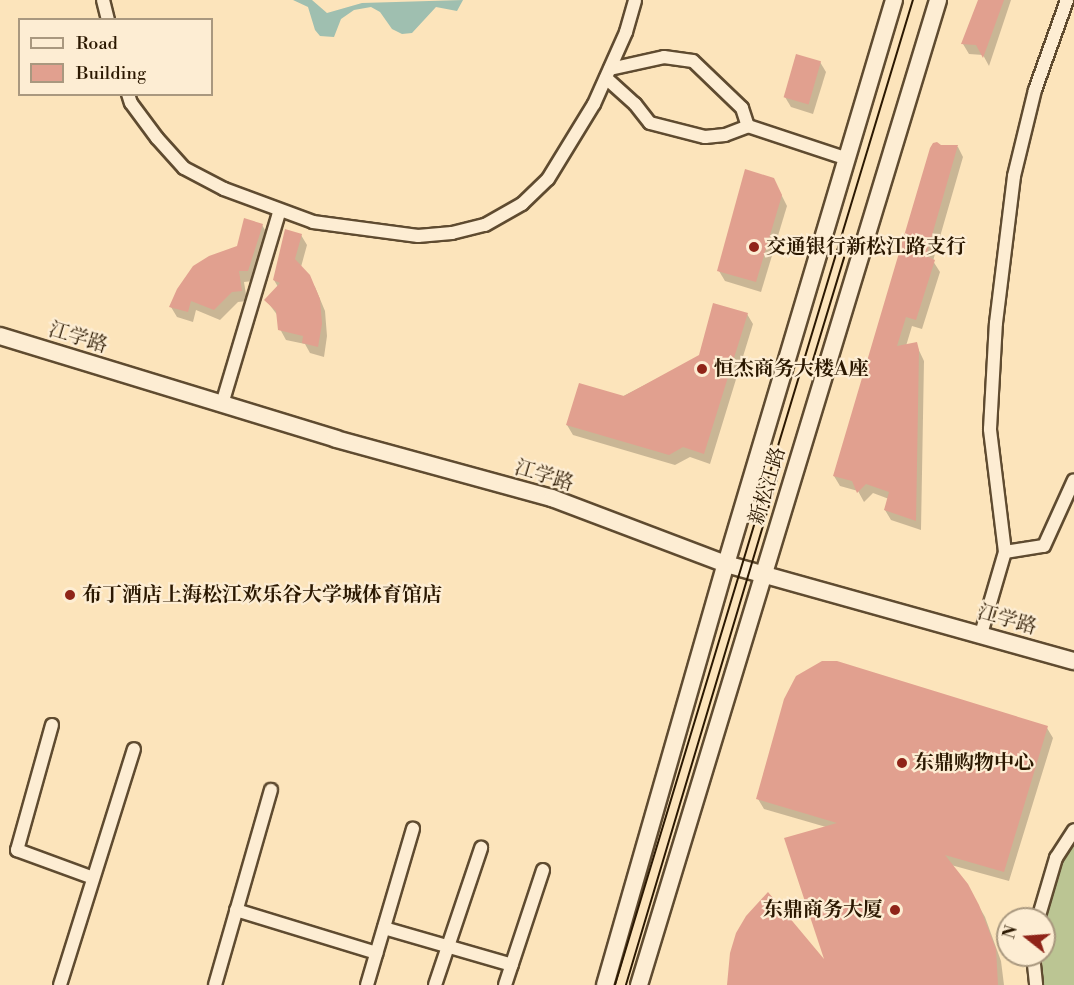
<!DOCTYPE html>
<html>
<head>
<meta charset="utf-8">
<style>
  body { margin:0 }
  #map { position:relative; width:1074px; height:985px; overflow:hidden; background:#fce4bb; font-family:"Libre Bodoni","Noto Serif SC",serif }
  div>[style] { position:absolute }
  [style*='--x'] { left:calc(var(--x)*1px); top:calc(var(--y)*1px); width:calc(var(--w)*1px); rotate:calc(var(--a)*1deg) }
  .green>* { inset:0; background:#bbc593 }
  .water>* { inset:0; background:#9fbfb0 }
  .shadow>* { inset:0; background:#0003 }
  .building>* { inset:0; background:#e1a08f; transform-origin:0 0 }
  .roads { filter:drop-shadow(2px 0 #5f4b30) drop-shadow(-2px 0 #5f4b30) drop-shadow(0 2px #5f4b30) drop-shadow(0 -2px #5f4b30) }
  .street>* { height:12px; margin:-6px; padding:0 6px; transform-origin:6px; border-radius:6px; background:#fdedd3 }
  .secondary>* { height:16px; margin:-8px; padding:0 8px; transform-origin:8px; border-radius:8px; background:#fdedd3 }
  .tram>* { height:1.5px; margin:-0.75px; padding:0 0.75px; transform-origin:0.75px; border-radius:0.75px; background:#2b1801 }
  .dots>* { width:16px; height:16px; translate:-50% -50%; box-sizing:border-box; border:3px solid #fdedd3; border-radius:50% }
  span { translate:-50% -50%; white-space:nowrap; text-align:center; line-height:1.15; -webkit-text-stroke:4.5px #fdedd3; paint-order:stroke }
  .poi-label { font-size:20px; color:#2b1801; font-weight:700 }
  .left { translate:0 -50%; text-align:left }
  .right { translate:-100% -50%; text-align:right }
  .street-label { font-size:20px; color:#2b1801 }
  .legend { position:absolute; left:18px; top:18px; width:195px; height:78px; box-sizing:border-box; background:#fdedd3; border:2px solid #a9987f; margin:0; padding:8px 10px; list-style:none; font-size:18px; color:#2b1801 }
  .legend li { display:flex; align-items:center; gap:12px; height:30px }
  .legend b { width:30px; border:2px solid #a9987f }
  .north { position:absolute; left:996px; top:907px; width:60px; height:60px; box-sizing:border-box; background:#fdedd3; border:2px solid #a9987f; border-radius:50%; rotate:287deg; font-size:16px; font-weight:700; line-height:24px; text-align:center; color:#2b1801 }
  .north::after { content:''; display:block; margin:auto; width:21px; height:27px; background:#8f2418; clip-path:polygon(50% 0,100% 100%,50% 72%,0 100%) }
</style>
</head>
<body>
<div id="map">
  <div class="green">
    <i style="clip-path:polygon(1074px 844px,1074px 985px,1041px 985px,1044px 928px,1059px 865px)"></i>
  </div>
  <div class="water">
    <i style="clip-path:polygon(293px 0,312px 0,327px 13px,362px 3px,463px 0,457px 11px,436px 7px,412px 33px,402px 34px,392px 29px,380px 12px,371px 7px,354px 10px,341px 19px,334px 37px,320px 36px,315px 30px,308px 7px)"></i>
  </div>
  <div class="shadow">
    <i style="clip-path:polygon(979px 0,1011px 0,989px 66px,983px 55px,969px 54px,963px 44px)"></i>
    <i style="clip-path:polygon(820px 62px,826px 72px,813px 114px,791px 107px,785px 97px)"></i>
    <i style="clip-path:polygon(941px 147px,958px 147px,963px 157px,933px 261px,940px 272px,922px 329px,912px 326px,906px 346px,916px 344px,924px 361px,921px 530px,891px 520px,885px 510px,889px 499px,873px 493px,864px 502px,858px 491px,840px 486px,834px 476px)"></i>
    <i style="clip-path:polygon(779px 190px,787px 206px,761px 292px,725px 281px,719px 271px)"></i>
    <i style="clip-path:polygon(262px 225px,268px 235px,253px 281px,244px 282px,247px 301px,238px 302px,220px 320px,196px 310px,193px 322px,177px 317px,171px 307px)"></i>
    <i style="clip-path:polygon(301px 235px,307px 245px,301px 267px,315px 287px,325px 311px,327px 336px,324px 357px,310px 353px,305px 344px,286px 340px,280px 329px,278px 316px,266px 300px,278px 287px,274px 280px)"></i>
    <i style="clip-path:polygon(747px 314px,753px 324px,710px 464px,690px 457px,675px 465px,573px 435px,567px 425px,701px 356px)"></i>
    <i style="clip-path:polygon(823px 663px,1047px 728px,1053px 738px,1009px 881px,951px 865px,967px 885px,985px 917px,1001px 961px,1004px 985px,729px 985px,828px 966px,826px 827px,764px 809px,758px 799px,797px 677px)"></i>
  </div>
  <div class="building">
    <i style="clip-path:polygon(978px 0,1004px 0,983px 58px,976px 45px,961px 44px)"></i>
    <i style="left:796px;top:54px;width:26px;height:45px;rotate:16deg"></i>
    <i style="clip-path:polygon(937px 142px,941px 145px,958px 145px,926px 256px,935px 260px,916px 320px,906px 317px,897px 346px,917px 342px,919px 350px,916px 521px,884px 510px,889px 492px,866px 484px,857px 493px,852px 481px,833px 476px,930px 148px,933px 143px)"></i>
    <i style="clip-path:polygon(745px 169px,774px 178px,782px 195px,756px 282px,717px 271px)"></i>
    <i style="clip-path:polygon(244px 218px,263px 224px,248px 271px,239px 271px,242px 291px,232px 292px,214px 310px,191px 301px,188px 312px,169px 307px,177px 289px,193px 266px,209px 256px,237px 246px)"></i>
    <i style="clip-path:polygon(285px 229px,302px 234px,295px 259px,310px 275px,320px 299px,322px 324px,318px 347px,302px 343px,303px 336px,278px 330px,276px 311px,264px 300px,280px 283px,273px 280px)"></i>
    <i style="clip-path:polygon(713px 303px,748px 313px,704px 454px,683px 447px,669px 455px,566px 425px,579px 383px,624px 396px,699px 355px)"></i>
    <i style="clip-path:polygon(822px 661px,837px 661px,1048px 726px,1004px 872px,945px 855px,968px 884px,979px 905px,996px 949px,998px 985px,727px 985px,730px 953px,736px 933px,746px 916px,768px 892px,824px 959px,784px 838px,837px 823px,756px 799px,784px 699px,796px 676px)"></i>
  </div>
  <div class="roads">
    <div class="street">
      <i style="--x:103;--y:0;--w:21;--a:76"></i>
      <i style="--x:610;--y:69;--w:55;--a:-12.5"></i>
      <i style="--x:664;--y:57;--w:29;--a:8"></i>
      <i style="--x:693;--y:61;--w:68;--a:43.8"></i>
      <i style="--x:742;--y:108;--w:19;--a:72"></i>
      <i style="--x:748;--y:126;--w:105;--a:18.3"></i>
      <i style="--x:606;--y:78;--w:39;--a:42"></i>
      <i style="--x:635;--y:104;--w:24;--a:52"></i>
      <i style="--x:650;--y:123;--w:57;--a:14.3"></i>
      <i style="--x:705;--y:137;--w:20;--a:-6"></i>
      <i style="--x:725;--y:135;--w:25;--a:-21"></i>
      <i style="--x:128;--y:94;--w:9;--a:72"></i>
      <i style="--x:131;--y:103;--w:44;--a:53.4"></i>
      <i style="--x:157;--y:138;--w:40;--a:48"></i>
      <i style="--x:184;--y:168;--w:45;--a:27.7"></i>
      <i style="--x:224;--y:189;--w:95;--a:20.3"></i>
      <i style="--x:313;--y:222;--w:106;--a:7.6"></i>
      <i style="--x:418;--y:236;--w:34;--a:-5"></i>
      <i style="--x:452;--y:233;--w:34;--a:-14"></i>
      <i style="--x:485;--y:225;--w:43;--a:-29.6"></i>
      <i style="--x:522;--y:204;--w:36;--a:-44"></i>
      <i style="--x:548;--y:179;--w:88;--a:-58.5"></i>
      <i style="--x:594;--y:104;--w:79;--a:-66"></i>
      <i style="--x:626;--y:32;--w:33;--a:-74"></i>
      <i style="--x:222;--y:404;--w:202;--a:-73.4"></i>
      <i style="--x:1005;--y:552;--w:39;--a:-9"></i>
      <i style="--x:1044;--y:546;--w:72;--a:-65.6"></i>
      <i style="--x:981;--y:634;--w:85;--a:-73.7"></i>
      <i style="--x:1005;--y:552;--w:124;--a:-97"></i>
      <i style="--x:990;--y:429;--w:106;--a:-86.8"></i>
      <i style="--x:996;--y:323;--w:148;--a:-83"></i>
      <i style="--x:1014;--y:176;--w:89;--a:-76.3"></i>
      <i style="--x:1035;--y:90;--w:96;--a:-70.4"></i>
      <i style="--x:52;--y:725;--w:130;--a:105.6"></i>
      <i style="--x:17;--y:850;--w:81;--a:20.2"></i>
      <i style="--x:236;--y:910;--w:147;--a:17"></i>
      <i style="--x:1038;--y:919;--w:64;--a:-73.6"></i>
      <i style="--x:1056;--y:858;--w:33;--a:-57"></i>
      <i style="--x:384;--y:928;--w:133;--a:16.1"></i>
      <i style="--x:1033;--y:955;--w:30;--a:84"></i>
      <i style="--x:60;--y:985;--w:247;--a:-72.6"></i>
      <i style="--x:215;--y:985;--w:203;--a:-74"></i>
      <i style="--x:367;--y:985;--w:163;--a:-73.6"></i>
      <i style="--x:435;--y:985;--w:145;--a:-71.4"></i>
      <i style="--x:505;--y:985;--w:121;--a:-71.7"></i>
    </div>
    <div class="secondary">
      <i style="--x:0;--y:336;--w:351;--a:17"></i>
      <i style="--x:336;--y:439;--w:224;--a:15.3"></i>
      <i style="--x:552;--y:498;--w:186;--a:20.8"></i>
      <i style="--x:726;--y:564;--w:361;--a:15.6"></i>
      <i style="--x:605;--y:985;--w:438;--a:-74"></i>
      <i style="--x:726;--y:564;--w:588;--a:-73.41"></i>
      <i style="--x:639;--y:985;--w:1029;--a:-73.11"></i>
    </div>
  </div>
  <div class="tram">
    <i style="--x:810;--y:370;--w:117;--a:-73.1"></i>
    <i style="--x:615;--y:985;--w:1029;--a:-73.17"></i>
    <i style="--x:626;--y:985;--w:528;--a:-73.38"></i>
  </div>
  <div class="dots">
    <i style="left:754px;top:247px;background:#8f2418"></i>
    <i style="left:702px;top:369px;background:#8f2418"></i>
    <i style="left:70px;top:595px;background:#8f2418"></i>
    <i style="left:902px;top:763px;background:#8f2418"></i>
    <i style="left:895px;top:910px;background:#8f2418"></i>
  </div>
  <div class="poi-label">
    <span class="left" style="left:766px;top:247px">交通银行新松江路支行</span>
    <span class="left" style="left:714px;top:369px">恒杰商务大楼A座</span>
    <span class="left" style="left:82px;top:595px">布丁酒店上海松江欢乐谷大学城体育馆店</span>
    <span class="left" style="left:914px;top:763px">东鼎购物中心</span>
    <span class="right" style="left:883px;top:910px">东鼎商务大厦</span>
  </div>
  <div class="street-label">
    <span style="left:78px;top:338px;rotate:17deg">江学路</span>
    <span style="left:544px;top:476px;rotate:17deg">江学路</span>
    <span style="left:768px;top:486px;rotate:-73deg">新松江路</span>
    <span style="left:1007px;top:620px;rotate:16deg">江学路</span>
  </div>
  <ul class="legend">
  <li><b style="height:8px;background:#fdedd3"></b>Road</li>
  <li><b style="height:16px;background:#e1a08f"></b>Building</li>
  </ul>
  <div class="north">N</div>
</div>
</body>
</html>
